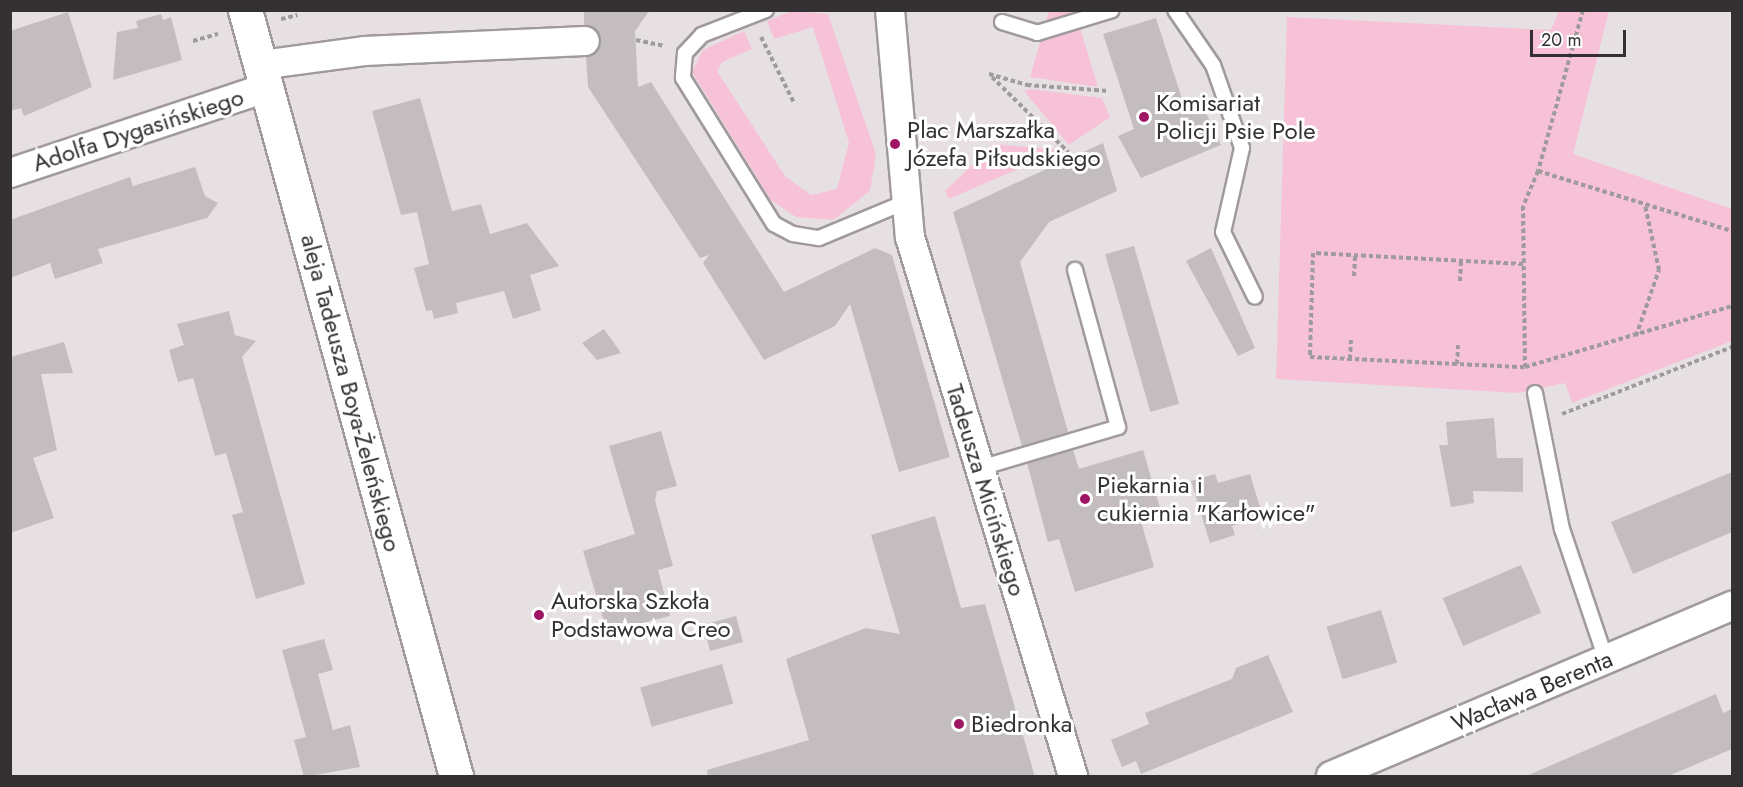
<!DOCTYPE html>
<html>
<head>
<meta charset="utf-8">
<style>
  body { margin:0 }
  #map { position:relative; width:1743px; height:787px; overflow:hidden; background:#e7e0e3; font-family:Jost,sans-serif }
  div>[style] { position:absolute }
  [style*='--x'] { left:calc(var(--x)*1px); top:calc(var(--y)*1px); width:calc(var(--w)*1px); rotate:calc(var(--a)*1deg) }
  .green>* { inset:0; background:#f7c2d8 }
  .building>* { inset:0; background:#c4bdc0; transform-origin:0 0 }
  .path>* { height:4px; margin-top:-2px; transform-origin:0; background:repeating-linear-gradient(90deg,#9f9a9c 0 4.5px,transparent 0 7.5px) }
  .roads { filter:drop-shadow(2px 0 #a09a9c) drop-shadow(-2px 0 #a09a9c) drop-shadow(0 2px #a09a9c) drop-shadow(0 -2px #a09a9c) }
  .lane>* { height:14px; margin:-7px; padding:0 7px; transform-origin:7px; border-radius:7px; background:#fff }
  .street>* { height:28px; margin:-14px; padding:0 14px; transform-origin:14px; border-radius:14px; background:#fff }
  .secondary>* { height:33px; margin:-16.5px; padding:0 16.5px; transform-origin:16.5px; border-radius:16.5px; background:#fff }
  .dots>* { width:16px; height:16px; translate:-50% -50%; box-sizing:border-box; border:3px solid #fff; border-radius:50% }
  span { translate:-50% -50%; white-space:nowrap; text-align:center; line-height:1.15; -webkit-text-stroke:6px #fff; paint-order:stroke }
  .poi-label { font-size:24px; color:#343132 }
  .left { translate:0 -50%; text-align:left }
  .street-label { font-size:24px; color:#343132 }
  .frame { position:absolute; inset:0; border:12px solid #343132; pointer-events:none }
  .scale { position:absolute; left:1530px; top:30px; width:96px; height:27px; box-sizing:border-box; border:3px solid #343132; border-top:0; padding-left:8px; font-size:18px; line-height:21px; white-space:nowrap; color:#343132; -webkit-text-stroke:4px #fff; paint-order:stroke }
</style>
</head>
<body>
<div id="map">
  <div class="green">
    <i style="clip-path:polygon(792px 11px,828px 14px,876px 154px,870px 191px,833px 220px,796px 217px,771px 200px,692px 72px,703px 50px,744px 31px,752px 49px,722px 62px,717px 71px,785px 176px,811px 195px,837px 189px,849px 143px,813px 27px,774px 39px,767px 21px)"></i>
    <i style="clip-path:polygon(1049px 11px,1075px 11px,1098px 87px,1030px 77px)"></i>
    <i style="clip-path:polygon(1559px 11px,1609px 11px,1573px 154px,1732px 209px,1732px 341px,1572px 403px,1565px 383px,1518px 393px,1276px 379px,1287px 17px,1551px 30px)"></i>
    <i style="clip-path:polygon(1031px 89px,1102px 98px,1110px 117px,1069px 145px,1024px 91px)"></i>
    <i style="clip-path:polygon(994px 144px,1062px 150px,949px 199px,945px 191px)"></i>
  </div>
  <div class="building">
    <i style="clip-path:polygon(584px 10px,650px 10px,635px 31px,638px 87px,651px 82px,784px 292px,875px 248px,892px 255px,950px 457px,899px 472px,850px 304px,835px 326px,764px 360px,703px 263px,709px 255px,700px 258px,588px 87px,586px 57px,599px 49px,601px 40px,584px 25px)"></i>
    <i style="clip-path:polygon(68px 12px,92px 87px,24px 116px,21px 108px,10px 111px,10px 31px)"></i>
    <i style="clip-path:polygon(161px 14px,163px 20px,171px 17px,182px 60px,113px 80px,117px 32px,138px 28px,136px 21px)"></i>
    <i style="clip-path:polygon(1156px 18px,1185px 108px,1201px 102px,1221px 145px,1141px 178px,1118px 136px,1134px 129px,1103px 34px)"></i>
    <i style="clip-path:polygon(420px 98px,452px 211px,481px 204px,490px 234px,527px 223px,559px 266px,530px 275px,541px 310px,513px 319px,504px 291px,456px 303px,458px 313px,434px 319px,432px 310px,426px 311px,414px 268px,429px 264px,417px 212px,401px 215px,372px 111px)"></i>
    <i style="clip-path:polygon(1103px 143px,1117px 191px,1049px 222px,1020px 262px,1068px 432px,1022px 446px,953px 212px)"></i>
    <i style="clip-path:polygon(195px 167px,205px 196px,218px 203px,207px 218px,98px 249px,103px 263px,55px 279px,50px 263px,10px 278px,10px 220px,130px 177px,133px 186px)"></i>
    <i style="left:1134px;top:246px;width:164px;height:30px;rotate:74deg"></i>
    <i style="clip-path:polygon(1211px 248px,1255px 348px,1238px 356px,1186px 261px)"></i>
    <i style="clip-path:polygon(229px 311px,235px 335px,256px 341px,242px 357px,305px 584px,256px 599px,232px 515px,243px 512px,226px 453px,215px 456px,193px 378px,178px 382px,169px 350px,184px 345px,177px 324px)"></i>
    <i style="clip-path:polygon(604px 329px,621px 353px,597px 360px,582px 343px)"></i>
    <i style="clip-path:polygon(64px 342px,73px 373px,41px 374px,57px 450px,33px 458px,54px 518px,10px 533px,10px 357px)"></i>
    <i style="clip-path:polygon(1494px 418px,1497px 458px,1523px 458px,1523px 492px,1473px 491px,1474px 503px,1451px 507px,1439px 445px,1448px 445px,1446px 422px)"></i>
    <i style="clip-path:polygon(661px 431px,677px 486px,657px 491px,655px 501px,673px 566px,658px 570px,670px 616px,607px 632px,583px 551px,635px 534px,609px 446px)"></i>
    <i style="clip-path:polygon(1073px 450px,1079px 469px,1143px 450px,1160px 508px,1139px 514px,1154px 567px,1075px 592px,1059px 539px,1048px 542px,1027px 463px)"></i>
    <i style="clip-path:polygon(1732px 472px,1732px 532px,1633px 574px,1611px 522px)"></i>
    <i style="clip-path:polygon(1215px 474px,1218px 483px,1250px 474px,1263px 517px,1232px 526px,1235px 535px,1210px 543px,1191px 481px)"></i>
    <i style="clip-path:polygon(935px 516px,961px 608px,985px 604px,1035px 777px,708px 777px,707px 770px,809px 740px,786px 659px,866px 628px,900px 634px,871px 535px)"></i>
    <i style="left:1521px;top:565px;width:52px;height:85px;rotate:67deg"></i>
    <i style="left:1381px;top:610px;width:55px;height:57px;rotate:73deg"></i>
    <i style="left:736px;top:616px;width:27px;height:34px;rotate:75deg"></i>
    <i style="clip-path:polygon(324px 639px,333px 670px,318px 674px,333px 730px,350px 725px,360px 767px,304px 777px,294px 740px,306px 737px,282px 650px)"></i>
    <i style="clip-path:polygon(1268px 655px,1293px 712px,1141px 774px,1136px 761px,1122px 767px,1111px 740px,1149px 724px,1145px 713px,1232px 679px,1236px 668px)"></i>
    <i style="left:722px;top:664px;width:41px;height:85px;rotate:74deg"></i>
    <i style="clip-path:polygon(1716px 694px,1723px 713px,1732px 709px,1732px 749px,1666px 777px,1524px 777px)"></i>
  </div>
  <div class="path">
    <i style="--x:1583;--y:10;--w:167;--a:105.6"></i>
    <i style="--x:1538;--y:171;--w:38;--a:113"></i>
    <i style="--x:1523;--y:206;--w:161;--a:89.3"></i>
    <i style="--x:1525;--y:367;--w:216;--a:-16.4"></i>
    <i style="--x:281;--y:19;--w:17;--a:-13"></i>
    <i style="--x:761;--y:37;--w:74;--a:63.4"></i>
    <i style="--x:636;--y:40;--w:29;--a:12"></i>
    <i style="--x:193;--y:41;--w:26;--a:-16"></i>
    <i style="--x:989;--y:74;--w:40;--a:16"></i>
    <i style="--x:1027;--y:85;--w:82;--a:4.2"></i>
    <i style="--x:992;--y:77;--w:107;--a:44.6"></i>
    <i style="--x:1538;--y:171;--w:203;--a:17.2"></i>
    <i style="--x:1523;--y:264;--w:210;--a:-177"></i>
    <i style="--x:1313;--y:253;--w:104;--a:91.7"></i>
    <i style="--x:1310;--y:357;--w:215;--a:2.7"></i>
    <i style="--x:1354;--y:276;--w:20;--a:-87"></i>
    <i style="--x:1460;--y:281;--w:19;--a:-87"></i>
    <i style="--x:1636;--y:336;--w:70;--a:-70.8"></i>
    <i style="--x:1659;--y:270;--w:66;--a:-102.2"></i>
    <i style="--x:1350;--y:359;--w:19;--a:-87"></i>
    <i style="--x:1457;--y:364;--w:19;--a:-87"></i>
    <i style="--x:1562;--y:414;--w:183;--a:-21.5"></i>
  </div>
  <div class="roads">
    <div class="lane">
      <i style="--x:766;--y:10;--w:69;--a:158.7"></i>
      <i style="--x:702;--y:35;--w:25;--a:133"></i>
      <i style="--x:685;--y:53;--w:25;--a:95"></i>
      <i style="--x:683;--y:78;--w:172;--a:58.1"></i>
      <i style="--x:774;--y:224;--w:21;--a:28"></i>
      <i style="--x:793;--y:234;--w:26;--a:9"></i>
      <i style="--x:819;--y:238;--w:91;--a:-22.6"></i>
      <i style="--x:1175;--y:10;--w:67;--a:55.4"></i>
      <i style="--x:1213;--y:65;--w:88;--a:70.7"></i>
      <i style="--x:1242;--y:148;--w:86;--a:102.7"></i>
      <i style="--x:1223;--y:232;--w:72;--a:63.8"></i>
      <i style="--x:1002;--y:22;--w:37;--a:17"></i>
      <i style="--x:1037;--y:33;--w:78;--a:-17"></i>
      <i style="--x:1535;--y:393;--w:139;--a:78.8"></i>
      <i style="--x:1562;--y:529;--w:138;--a:71.4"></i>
      <i style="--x:980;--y:468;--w:144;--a:-16.5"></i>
      <i style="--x:1118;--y:427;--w:163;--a:-105.3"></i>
    </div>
    <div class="street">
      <i style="--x:890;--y:10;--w:228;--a:85"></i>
      <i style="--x:910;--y:237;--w:563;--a:73.17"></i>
      <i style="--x:261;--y:65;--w:104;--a:-7.7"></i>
      <i style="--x:364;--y:51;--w:221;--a:-2.6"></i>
      <i style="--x:10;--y:173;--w:270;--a:-18.4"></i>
      <i style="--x:1331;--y:776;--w:436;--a:-23"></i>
    </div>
    <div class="secondary">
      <i style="--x:245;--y:10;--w:795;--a:74.6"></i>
    </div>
  </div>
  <div class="dots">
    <i style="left:1144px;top:117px;background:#9e1564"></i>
    <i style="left:895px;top:144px;background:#9e1564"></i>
    <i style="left:1085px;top:499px;background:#9e1564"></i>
    <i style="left:539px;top:615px;background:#9e1564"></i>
    <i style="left:959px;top:724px;background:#9e1564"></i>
  </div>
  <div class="poi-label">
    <span class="left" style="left:1156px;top:117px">Komisariat<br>Policji Psie Pole</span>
    <span class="left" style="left:907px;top:144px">Plac Marszałka<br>Józefa Piłsudskiego</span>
    <span class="left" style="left:1097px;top:499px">Piekarnia i<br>cukiernia "Karłowice"</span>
    <span class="left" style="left:551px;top:615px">Autorska Szkoła<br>Podstawowa Creo</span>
    <span class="left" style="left:971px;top:724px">Biedronka</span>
  </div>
  <div class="street-label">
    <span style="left:138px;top:130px;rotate:-18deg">Adolfa Dygasińskiego</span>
    <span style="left:351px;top:393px;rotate:75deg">aleja Tadeusza Boya-Żeleńskiego</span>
    <span style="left:986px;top:490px;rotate:73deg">Tadeusza Micińskiego</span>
    <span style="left:1532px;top:691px;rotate:-23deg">Wacława Berenta</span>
  </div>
  <div class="frame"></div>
  <div class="scale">20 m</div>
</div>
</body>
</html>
